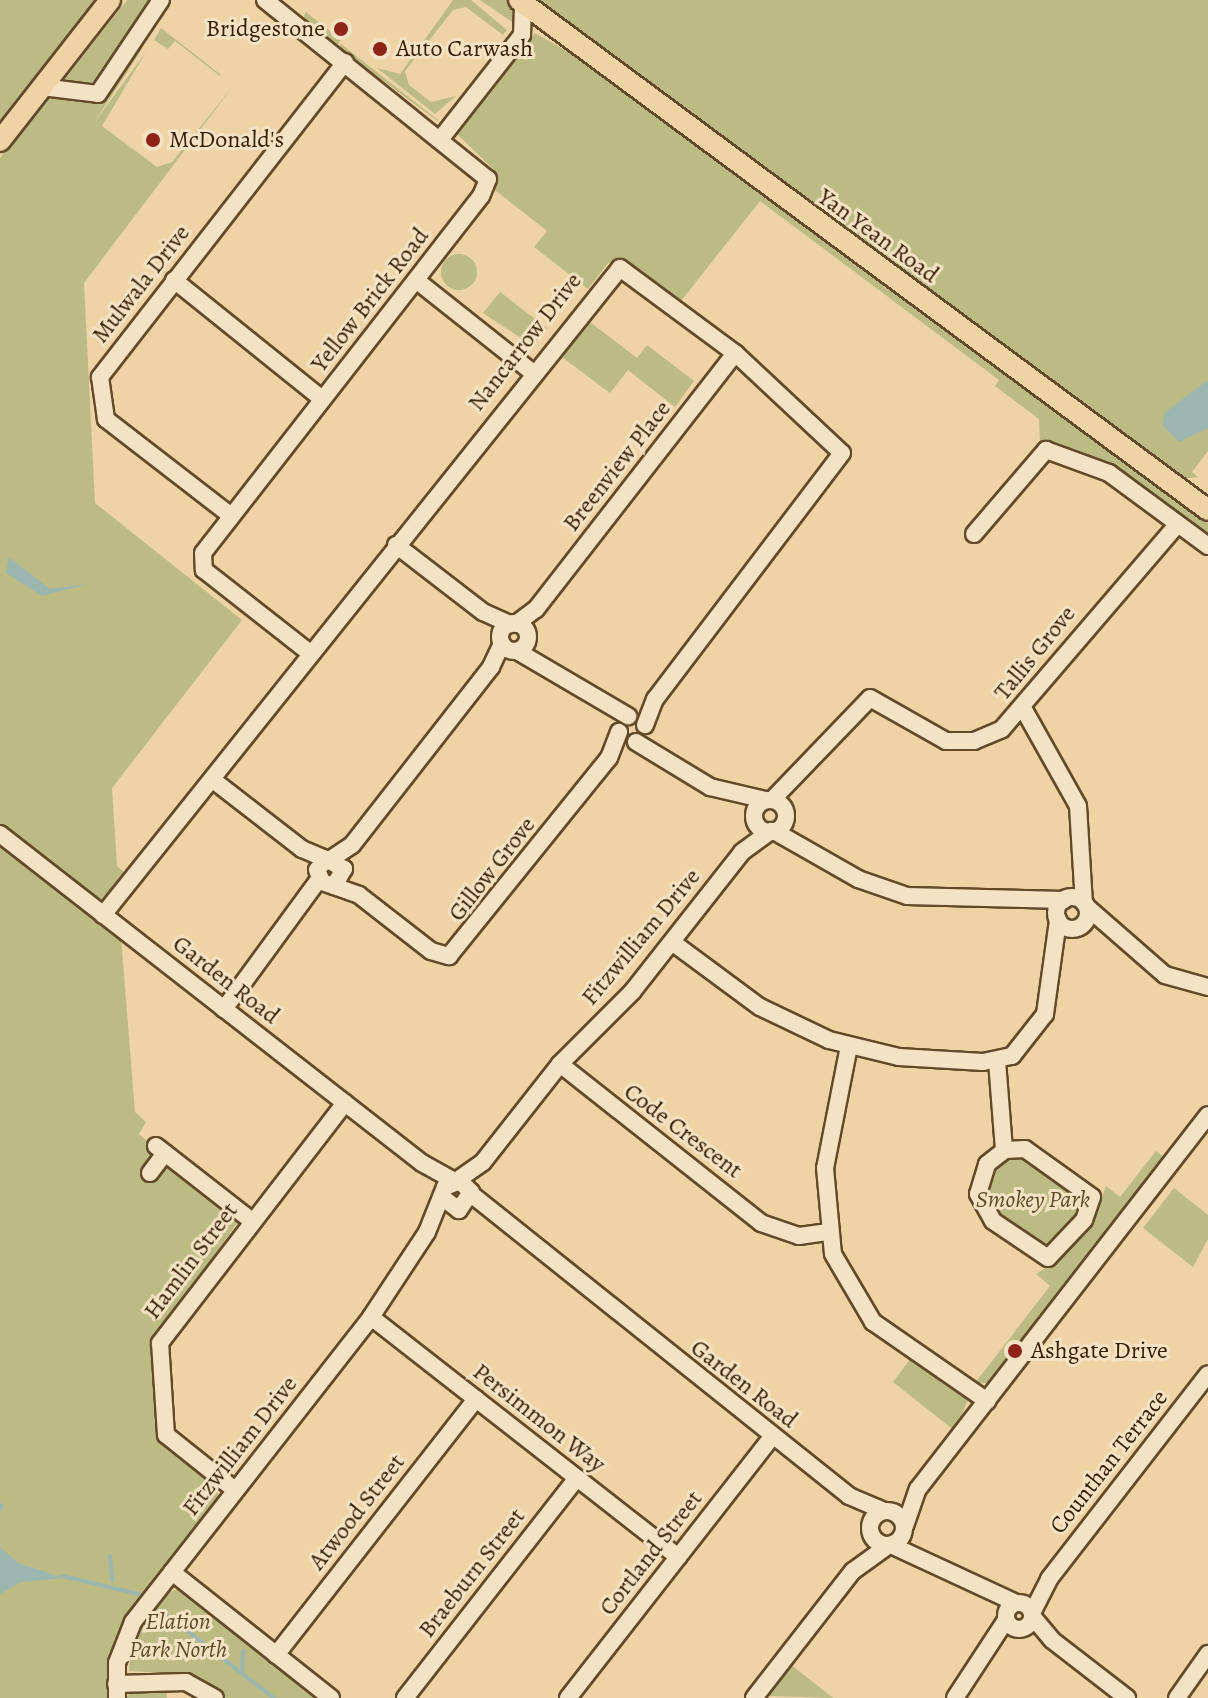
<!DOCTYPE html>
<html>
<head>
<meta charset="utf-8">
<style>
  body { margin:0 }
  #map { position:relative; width:1208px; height:1698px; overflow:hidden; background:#eed3a5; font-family:Alegreya,serif }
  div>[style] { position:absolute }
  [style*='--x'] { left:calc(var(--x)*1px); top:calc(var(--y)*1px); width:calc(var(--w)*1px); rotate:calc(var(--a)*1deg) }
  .green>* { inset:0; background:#bcbb83 }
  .round { border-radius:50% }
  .water>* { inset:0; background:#9cb6b0 }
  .stream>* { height:4px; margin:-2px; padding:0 2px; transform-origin:2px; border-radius:2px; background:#9cb6b0 }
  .roads { filter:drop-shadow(2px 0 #624a29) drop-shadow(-2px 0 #624a29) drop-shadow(0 2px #624a29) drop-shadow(0 -2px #624a29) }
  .minor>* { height:16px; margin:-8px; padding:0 8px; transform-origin:8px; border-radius:8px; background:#f4e2c4 }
  .minor>.ring { margin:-8px; padding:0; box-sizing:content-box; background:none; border:16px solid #f4e2c4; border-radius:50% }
  .major>* { height:20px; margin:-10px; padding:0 10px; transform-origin:10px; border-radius:10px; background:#eed3a5 }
  .dots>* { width:22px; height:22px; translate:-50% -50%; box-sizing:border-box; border:4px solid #f4e2c4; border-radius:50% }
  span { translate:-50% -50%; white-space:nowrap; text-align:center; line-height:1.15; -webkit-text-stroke:6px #f4e2c4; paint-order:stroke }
  .poi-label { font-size:24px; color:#341d00 }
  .right { translate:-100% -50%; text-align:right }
  .left { translate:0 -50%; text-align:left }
  .street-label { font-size:24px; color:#341d00 }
  .park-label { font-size:24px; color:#5d4c27; font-style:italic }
</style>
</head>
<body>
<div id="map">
  <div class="green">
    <i style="clip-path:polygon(0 0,104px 0,0 133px)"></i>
    <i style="clip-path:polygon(127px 0,154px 0,98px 87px,62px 83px)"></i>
    <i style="clip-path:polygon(453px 0,471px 0,507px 30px,503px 35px,466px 7px,453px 10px,405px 71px,409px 85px,431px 102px,456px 96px,435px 114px,377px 68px,400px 74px)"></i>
    <i style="clip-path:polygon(480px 0,509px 0,522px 18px,518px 26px)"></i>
    <i style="clip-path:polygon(531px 0,1208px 0,1208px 451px,1192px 472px,1198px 477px,1180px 479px,838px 228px,831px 207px,808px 204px)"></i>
    <i style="clip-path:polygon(306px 12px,341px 40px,337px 45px,302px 20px)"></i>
    <i style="clip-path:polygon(161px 28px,221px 75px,220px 76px,175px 41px,168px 49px,154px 40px)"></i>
    <i style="clip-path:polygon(535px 33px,607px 74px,1208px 523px,1208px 539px,1040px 444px,1039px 419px,995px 386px,999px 380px,760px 201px,681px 301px,625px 259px,608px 263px,588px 289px,534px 247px,547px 231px,495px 190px,494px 170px,457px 134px)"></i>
    <i style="clip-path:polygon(341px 44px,438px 120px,439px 122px,339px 48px)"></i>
    <i style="clip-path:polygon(136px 49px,142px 49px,94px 123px,146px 52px,102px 126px,157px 167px,172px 162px,234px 85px,84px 283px,95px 503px,242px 620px,112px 788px,117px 866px,129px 876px,99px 901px,0 826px,0 158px,48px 98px,91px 101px)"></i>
    <i class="round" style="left:441px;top:254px;width:36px;height:36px"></i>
    <i style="clip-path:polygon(500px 292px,547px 328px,533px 346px,483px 313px)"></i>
    <i style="clip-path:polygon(590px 322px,637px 358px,647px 345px,694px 381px,675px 407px,628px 370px,610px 393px,562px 357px)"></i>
    <i style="clip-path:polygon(0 843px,121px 937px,135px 1112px,146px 1122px,139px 1134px,152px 1145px,153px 1157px,237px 1223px,152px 1344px,157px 1435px,212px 1481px,219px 1497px,119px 1633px,110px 1698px,0 1698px)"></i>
    <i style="clip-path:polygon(1156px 1151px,1166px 1159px,1061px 1294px,991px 1383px,975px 1383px,1050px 1286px,1036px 1274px,1060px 1259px,1097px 1211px,1106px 1186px,1120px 1197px)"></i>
    <i style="clip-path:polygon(1023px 1154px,1080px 1191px,1086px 1204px,1053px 1250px,1037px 1249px,987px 1205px,985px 1179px,1003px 1158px)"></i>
    <i style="clip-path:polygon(1174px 1188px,1208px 1215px,1208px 1239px,1193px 1267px,1143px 1228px)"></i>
    <i style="clip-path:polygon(914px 1354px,969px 1397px,955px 1431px,893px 1382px)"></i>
    <i style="clip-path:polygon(179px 1589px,183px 1590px,320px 1698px,226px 1698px,186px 1674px,129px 1671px,133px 1635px,162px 1594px)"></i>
    <i style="clip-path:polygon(790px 1664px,833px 1698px,769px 1696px)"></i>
    <i style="clip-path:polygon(166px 1688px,167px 1698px,125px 1698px,134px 1690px)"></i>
  </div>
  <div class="water">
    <i style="clip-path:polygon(1208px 380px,1208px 428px,1179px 442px,1163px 426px,1164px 413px)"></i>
    <i style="clip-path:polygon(9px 557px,50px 589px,87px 584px,42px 596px,6px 573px)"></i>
    <i style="clip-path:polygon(0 1547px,18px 1563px,64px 1578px,21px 1582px,0 1594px)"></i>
  </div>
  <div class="stream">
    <i style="--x:0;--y:1509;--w:4;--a:-63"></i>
    <i style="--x:110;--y:1556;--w:25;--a:85"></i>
    <i style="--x:62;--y:1576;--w:79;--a:13.2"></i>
    <i style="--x:160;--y:1610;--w:144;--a:37.7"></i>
    <i style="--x:242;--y:1672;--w:21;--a:-87"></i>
  </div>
  <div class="roads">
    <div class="minor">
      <i style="--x:265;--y:0;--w:286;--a:38.8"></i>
      <i style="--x:488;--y:179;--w:18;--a:112"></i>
      <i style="--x:481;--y:196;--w:452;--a:127.9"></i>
      <i style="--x:203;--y:553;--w:17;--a:87"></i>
      <i style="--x:204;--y:570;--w:136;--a:38.1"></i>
      <i style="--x:42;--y:87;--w:56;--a:7.1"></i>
      <i style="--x:98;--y:94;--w:113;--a:-56.2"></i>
      <i style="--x:442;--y:137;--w:130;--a:-51.9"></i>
      <i style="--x:522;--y:35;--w:32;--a:-88"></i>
      <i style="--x:174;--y:280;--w:190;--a:38.8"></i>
      <i style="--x:416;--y:280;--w:148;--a:38.4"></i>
      <i style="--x:230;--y:515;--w:157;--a:-142.3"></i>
      <i style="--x:106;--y:419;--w:42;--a:-98.1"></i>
      <i style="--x:100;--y:377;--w:399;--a:-52.1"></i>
      <i style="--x:974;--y:534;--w:111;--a:-49.4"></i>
      <i style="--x:1046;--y:450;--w:67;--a:20.1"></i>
      <i style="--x:1109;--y:473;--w:123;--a:36.4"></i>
      <i style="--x:396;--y:545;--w:110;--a:37.6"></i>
      <i style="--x:483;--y:612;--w:30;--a:24"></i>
      <i class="ring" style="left:500px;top:623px;width:12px;height:12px"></i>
      <i style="--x:516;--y:624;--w:25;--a:-37"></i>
      <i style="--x:536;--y:609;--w:324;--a:-52.1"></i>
      <i style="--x:517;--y:651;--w:129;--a:30.4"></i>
      <i style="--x:1023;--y:708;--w:112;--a:60.7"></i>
      <i style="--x:1078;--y:806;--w:97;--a:86.5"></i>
      <i style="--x:636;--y:742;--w:87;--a:31.3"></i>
      <i style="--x:710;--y:787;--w:57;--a:13.1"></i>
      <i style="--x:213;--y:780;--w:113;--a:37.8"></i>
      <i style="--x:302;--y:849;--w:26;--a:23"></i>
      <i style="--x:772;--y:800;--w:141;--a:-46.1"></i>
      <i style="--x:870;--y:698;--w:87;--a:29.5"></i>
      <i style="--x:946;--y:741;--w:28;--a:0"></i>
      <i style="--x:974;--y:741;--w:30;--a:-23"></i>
      <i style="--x:1002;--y:729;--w:270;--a:-49.4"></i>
      <i class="ring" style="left:754px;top:800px;width:16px;height:16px"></i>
      <i style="--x:774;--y:831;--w:97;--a:29.7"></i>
      <i style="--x:858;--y:879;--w:52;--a:19.1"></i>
      <i style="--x:907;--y:896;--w:157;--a:1.5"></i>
      <i style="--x:0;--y:834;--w:535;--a:37.94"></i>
      <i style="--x:422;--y:1163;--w:38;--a:29"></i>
      <i style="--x:331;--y:859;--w:25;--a:-34"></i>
      <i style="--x:352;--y:845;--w:226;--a:-52"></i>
      <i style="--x:491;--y:667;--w:26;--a:-65"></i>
      <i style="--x:334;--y:886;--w:20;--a:-60"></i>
      <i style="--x:344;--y:869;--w:21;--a:-151"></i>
      <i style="--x:326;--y:859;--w:14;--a:129"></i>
      <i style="--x:317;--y:870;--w:13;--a:67"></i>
      <i style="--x:322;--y:882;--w:39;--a:19"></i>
      <i style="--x:359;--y:895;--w:91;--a:37.9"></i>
      <i style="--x:431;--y:951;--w:19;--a:16"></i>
      <i style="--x:449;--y:956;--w:255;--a:-51.1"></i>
      <i style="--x:609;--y:758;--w:28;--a:-69"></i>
      <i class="ring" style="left:1056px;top:897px;width:16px;height:16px"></i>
      <i style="--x:1087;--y:907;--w:103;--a:41.1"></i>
      <i style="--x:1165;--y:975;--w:45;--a:15.6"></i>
      <i style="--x:103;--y:915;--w:828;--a:-51.37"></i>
      <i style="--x:620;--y:268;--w:143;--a:36.5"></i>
      <i style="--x:735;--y:353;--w:146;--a:43.1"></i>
      <i style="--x:842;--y:453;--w:309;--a:127.2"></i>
      <i style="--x:655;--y:699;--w:28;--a:111"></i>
      <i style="--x:672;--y:942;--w:109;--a:36.5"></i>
      <i style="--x:760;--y:1007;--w:76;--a:25.6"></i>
      <i style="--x:829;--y:1040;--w:72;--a:13.7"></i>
      <i style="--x:899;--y:1057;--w:84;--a:3.4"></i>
      <i style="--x:983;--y:1062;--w:30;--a:-12"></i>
      <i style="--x:1012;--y:1056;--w:53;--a:-51.8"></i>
      <i style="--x:1045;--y:1014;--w:95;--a:-82.1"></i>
      <i style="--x:224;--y:1009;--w:161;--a:-53.8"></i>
      <i style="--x:849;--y:1046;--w:124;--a:101.1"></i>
      <i style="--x:825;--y:1168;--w:86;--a:84.7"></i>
      <i style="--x:833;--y:1254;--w:79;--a:59.5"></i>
      <i style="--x:873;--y:1322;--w:139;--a:34.7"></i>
      <i style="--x:997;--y:1061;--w:89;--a:85.5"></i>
      <i style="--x:560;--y:1064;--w:256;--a:38.3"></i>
      <i style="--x:761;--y:1223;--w:40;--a:18.9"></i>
      <i style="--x:799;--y:1236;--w:28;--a:-8"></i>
      <i style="--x:156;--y:1146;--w:122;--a:38"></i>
      <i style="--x:1025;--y:1149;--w:82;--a:35.6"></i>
      <i style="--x:1092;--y:1197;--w:24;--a:109"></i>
      <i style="--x:1084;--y:1220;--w:52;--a:133.5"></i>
      <i style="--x:1048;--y:1258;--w:66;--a:-146.1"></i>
      <i style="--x:993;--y:1221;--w:31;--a:-119"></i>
      <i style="--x:978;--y:1194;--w:31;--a:-73"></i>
      <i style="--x:987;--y:1164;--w:23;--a:-38"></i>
      <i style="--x:1005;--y:1150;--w:20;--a:-3"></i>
      <i style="--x:150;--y:1173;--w:25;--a:-53"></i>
      <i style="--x:456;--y:1181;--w:33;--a:-35"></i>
      <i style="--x:483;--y:1162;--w:125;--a:-51.8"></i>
      <i style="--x:560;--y:1064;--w:102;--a:-45"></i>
      <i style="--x:632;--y:992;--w:178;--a:-51.8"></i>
      <i style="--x:742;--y:852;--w:36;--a:-36"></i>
      <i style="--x:471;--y:1194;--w:484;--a:38.6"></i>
      <i style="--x:849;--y:1496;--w:38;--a:23"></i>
      <i style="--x:371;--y:1317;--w:390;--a:38"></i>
      <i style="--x:235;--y:1490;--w:88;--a:-141.4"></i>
      <i style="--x:166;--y:1435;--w:92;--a:-93.7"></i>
      <i style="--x:160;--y:1343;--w:303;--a:-52.4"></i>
      <i class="ring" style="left:870px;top:1511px;width:18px;height:18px"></i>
      <i style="--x:905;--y:1526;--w:39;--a:-71"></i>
      <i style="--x:918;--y:1489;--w:473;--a:-52.2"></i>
      <i style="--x:891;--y:1545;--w:138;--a:24.9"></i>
      <i style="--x:172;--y:1572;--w:203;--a:38.4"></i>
      <i class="ring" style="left:1006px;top:1603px;width:10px;height:10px"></i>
      <i style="--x:1032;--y:1613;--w:38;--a:-63"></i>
      <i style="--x:1049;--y:1579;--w:259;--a:-52.2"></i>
      <i style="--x:1032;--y:1616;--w:31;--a:50"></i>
      <i style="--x:1052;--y:1640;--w:95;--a:37.7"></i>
      <i style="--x:276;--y:1655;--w:325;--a:-52"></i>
      <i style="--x:116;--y:1684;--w:70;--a:-1.6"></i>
      <i style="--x:186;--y:1682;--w:33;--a:29"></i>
      <i style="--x:117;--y:1698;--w:35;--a:-90"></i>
      <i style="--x:117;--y:1663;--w:44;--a:-68.7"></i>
      <i style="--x:133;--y:1622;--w:387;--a:-52"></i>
      <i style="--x:371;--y:1317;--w:102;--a:-56.6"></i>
      <i style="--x:427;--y:1232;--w:48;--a:-68.2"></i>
      <i style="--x:445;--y:1187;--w:16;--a:-22"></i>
      <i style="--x:460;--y:1181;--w:16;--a:45"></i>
      <i style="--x:471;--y:1192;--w:22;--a:124"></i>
      <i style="--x:459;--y:1210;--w:21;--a:-143"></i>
      <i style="--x:405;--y:1698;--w:279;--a:-52"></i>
      <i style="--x:568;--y:1698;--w:331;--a:-52"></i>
      <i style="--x:754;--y:1698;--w:161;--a:-52.1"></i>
      <i style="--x:853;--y:1571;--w:44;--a:-35.8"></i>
      <i style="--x:955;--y:1698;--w:93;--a:-56.8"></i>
      <i style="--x:1177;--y:1698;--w:54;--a:-54.8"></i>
    </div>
    <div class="major">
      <i style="--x:519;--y:0;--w:857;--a:36.51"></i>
      <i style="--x:0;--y:141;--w:179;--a:-52"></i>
    </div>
  </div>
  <div class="dots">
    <i style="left:341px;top:29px;background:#8f2418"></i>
    <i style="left:380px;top:49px;background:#8f2418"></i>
    <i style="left:153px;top:140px;background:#8f2418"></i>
    <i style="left:1015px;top:1351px;background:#8f2418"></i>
  </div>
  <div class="poi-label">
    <span class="right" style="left:325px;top:29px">Bridgestone</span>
    <span class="left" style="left:396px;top:49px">Auto Carwash</span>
    <span class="left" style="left:169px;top:140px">McDonald's</span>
    <span class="left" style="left:1031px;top:1351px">Ashgate Drive</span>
  </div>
  <div class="street-label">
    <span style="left:878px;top:236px;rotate:36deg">Yan Yean Road</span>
    <span style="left:141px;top:284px;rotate:-52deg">Mulwala Drive</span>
    <span style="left:370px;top:300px;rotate:-52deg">Yellow Brick Road</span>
    <span style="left:525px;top:342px;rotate:-52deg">Nancarrow Drive</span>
    <span style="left:617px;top:466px;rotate:-52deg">Breenview Place</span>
    <span style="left:1035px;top:653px;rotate:-51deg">Tallis Grove</span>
    <span style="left:492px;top:869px;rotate:-52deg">Gillow Grove</span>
    <span style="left:641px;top:937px;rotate:-50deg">Fitzwilliam Drive</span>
    <span style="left:226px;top:980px;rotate:38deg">Garden Road</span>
    <span style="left:683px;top:1131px;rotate:37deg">Code Crescent</span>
    <span style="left:191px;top:1261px;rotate:-53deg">Hamlin Street</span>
    <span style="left:744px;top:1384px;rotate:38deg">Garden Road</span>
    <span style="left:539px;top:1418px;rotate:38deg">Persimmon Way</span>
    <span style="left:240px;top:1446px;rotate:-52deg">Fitzwilliam Drive</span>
    <span style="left:1109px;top:1462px;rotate:-52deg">Counthan Terrace</span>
    <span style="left:357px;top:1512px;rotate:-52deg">Atwood Street</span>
    <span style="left:651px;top:1553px;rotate:-52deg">Cortland Street</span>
    <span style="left:472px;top:1573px;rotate:-52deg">Braeburn Street</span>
  </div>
  <div class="park-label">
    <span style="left:1033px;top:1200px">Smokey Park</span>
    <span style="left:178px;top:1636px">Elation<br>Park North</span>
  </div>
</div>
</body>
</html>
